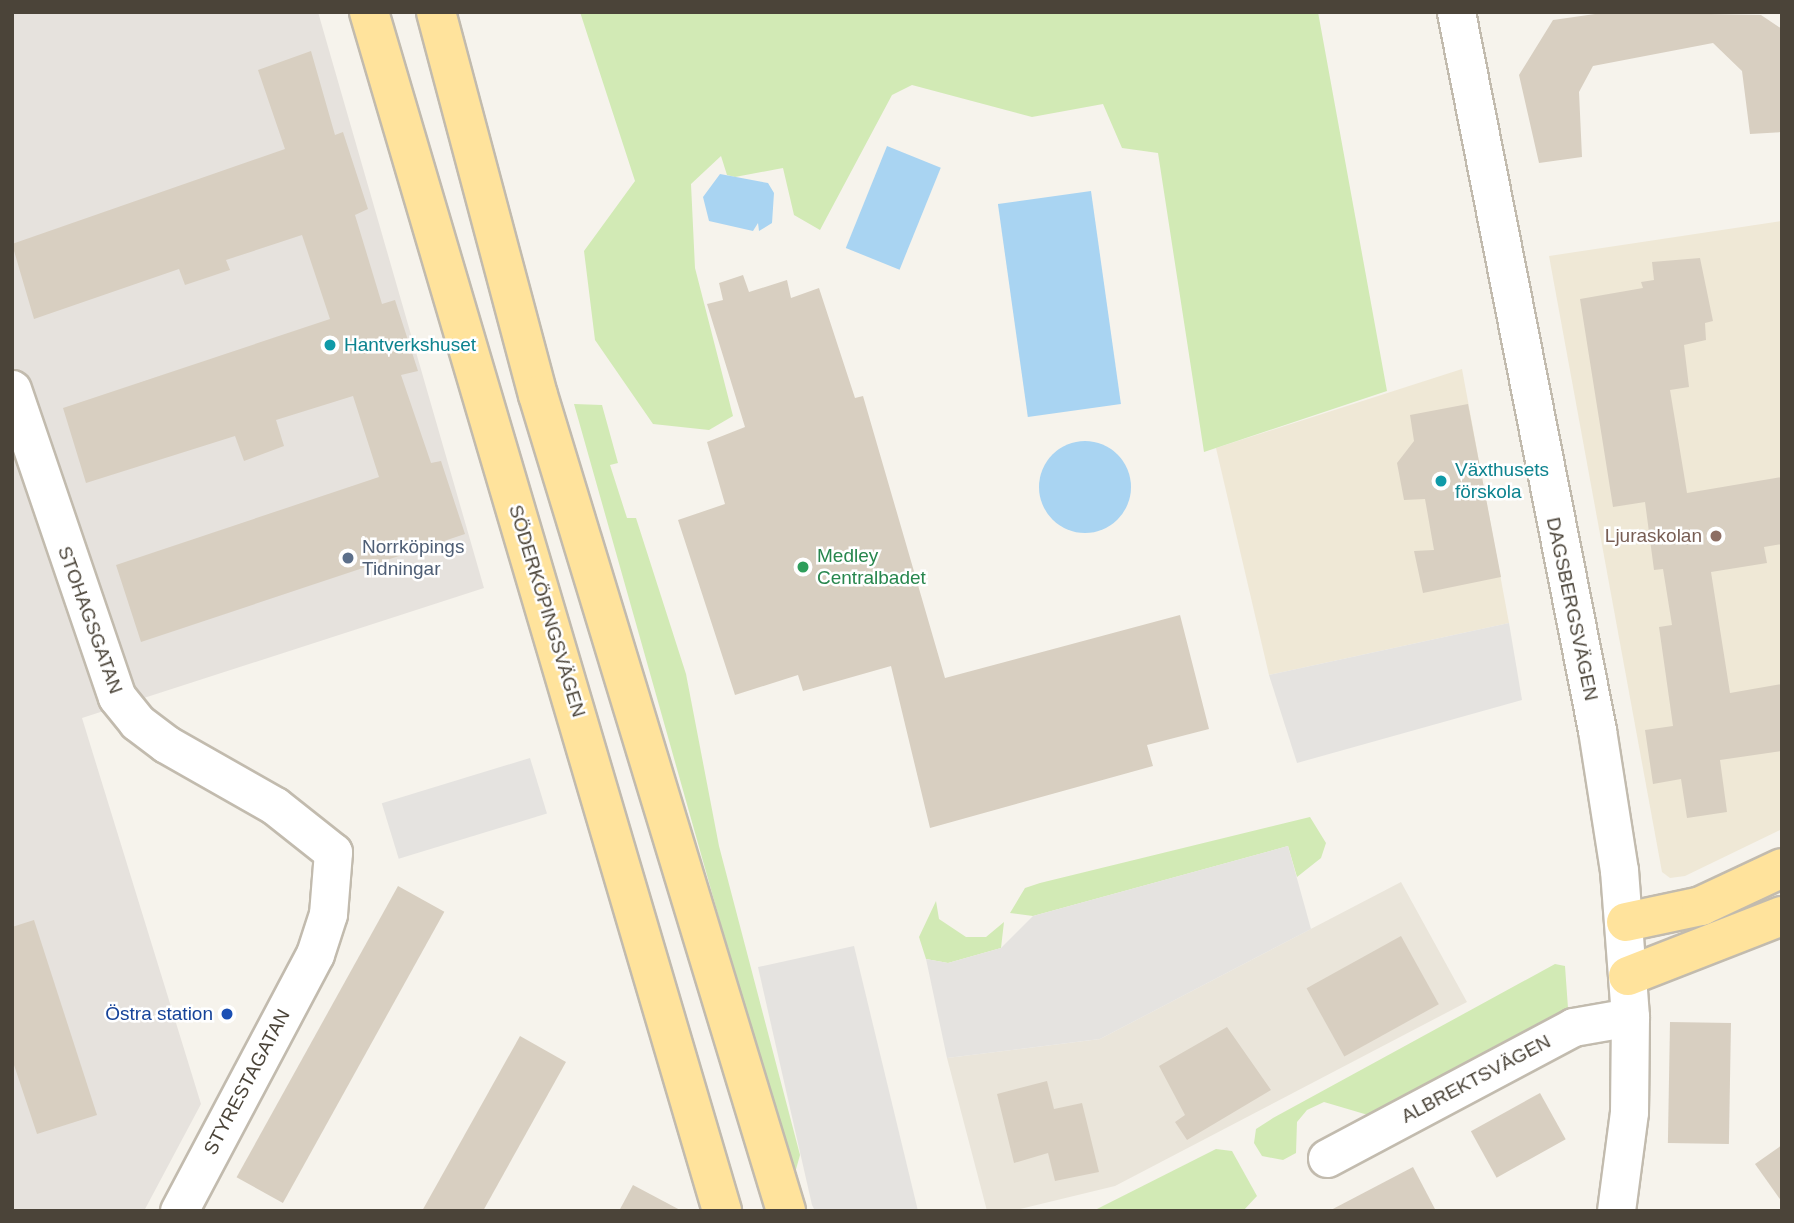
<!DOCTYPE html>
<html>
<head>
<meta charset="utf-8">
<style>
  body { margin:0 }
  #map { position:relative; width:1794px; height:1223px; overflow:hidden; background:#f6f3ec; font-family:Helvetica,sans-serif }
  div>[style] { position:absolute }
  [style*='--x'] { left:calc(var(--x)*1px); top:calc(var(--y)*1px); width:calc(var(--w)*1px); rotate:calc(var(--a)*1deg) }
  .residential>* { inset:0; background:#eae5da }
  .industrial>* { inset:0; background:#e6e2dd }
  .education>* { inset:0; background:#efe8d6 }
  .green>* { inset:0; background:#d2eab5 }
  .parking>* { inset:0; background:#e5e3e0; transform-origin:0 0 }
  .water>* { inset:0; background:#a9d4f2; transform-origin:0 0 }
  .round { border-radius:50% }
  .building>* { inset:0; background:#d8cfc1; transform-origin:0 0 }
  .roads { filter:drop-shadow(2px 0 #c2bbae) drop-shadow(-2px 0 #c2bbae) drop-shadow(0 2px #c2bbae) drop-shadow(0 -2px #c2bbae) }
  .minor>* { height:37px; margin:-18.5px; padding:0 18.5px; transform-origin:18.5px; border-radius:18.5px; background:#fff }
  .major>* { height:38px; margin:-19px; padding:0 19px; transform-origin:19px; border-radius:19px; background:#ffe39c }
  .dots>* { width:19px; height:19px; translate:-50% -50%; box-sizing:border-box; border:4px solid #fff; border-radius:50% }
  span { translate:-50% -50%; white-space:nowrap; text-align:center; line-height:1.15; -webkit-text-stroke:5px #fff; paint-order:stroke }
  .culture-label { font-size:19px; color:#0d838f }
  .left { translate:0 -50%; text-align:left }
  .education-label { font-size:19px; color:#785e54 }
  .right { translate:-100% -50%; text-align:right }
  .service-label { font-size:19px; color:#4e5e75 }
  .leisure-label { font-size:19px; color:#27864d }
  .street-label { font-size:19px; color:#4b4439 }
  .transit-label { font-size:19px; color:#164399 }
  .frame { position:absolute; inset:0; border:14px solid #4b4439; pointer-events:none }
</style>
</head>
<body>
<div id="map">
  <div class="residential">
    <i style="clip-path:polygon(1401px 882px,1467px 1002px,1115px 1186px,1012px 1211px,987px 1211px,947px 1058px,1100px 1039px)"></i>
  </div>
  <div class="industrial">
    <i style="clip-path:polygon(12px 12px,318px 12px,484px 588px,82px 718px,201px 1104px,144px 1211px,12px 1211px)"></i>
  </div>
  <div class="education">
    <i style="clip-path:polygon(1782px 221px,1782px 829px,1685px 876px,1670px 878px,1662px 872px,1549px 256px)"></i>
    <i style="clip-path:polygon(1462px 369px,1509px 623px,1269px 675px,1216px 448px)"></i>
  </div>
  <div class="green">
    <i style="clip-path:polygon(580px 12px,1318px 12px,1387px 391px,1204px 452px,1158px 153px,1122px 148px,1103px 104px,1032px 117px,912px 85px,892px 95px,820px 230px,794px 215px,783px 168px,735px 177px,727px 175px,721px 156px,691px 184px,695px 268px,733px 416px,709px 430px,653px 424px,595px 340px,584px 251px,635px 181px)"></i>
    <i style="clip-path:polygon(574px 404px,602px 405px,618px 463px,610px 465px,627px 518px,636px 518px,686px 674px,719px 846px,800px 1155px,793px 1180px)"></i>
    <i style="clip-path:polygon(1310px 817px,1326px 843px,1321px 858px,1297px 877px,1288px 846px,1033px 916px,1010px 913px,1025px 888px,1040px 883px)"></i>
    <i style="clip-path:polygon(936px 901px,939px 919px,966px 937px,986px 937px,1004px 922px,1001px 948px,948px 963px,926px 959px,919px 937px)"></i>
    <i style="clip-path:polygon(1555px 964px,1565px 966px,1568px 1008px,1368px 1115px,1324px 1102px,1307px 1110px,1297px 1122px,1296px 1153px,1283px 1160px,1262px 1156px,1254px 1143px,1256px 1129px,1273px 1118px)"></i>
    <i style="clip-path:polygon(1216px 1149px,1232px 1151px,1257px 1196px,1243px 1211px,1093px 1211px)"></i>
  </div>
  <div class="parking">
    <i style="clip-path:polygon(1509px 623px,1522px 700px,1297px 763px,1269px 675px)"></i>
    <i style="left:530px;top:758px;width:58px;height:155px;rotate:73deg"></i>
    <i style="clip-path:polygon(1288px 846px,1311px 929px,1100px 1039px,947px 1058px,926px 959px,948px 963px,1001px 948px,1033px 916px)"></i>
    <i style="clip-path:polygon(854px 946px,918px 1211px,815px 1211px,812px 1205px,758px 967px)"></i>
  </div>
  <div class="water">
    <i style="left:887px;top:146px;width:58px;height:110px;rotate:22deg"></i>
    <i style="clip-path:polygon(720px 174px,768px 183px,774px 193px,772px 223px,759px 231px,758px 223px,753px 231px,709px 221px,703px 197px)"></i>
    <i style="left:1091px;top:191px;width:215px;height:94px;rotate:82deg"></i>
    <i class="round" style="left:1039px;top:441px;width:92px;height:92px"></i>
  </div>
  <div class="building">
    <i style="clip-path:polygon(1609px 12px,1761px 15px,1782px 29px,1782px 132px,1750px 134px,1742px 71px,1713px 43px,1593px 66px,1579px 92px,1582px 157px,1539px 163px,1519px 75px,1553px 20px)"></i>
    <i style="clip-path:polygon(311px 51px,335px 135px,343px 132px,368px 209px,355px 215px,382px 304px,395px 300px,418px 371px,401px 375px,431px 463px,441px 461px,465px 534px,141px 642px,116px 565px,379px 477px,353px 396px,276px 420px,284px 446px,244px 461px,235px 436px,86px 483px,63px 408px,330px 319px,302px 235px,226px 260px,230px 270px,185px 285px,179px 269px,34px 319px,12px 244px,285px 149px,258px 70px)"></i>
    <i style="clip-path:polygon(1700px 258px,1713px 321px,1705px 323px,1706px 340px,1684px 345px,1689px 387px,1670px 390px,1687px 493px,1782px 477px,1782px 544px,1764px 547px,1767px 563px,1711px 572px,1730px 693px,1782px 684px,1782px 751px,1720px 760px,1727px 812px,1687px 818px,1681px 779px,1653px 784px,1645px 730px,1673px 726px,1659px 627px,1672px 625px,1663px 569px,1654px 570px,1645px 502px,1613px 507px,1580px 299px,1643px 288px,1641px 282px,1654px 280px,1652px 262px)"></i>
    <i style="clip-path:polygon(743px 275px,749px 292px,787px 280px,791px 298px,819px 288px,855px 398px,863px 396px,945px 678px,1180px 615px,1209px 729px,1147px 745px,1153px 766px,930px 828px,891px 666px,803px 691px,798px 675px,735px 695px,678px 520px,725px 504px,707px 442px,745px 427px,707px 304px,723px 300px,719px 283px)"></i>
    <i style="clip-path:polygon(1468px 404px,1501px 577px,1423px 593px,1414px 551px,1434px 550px,1425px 499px,1404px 500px,1397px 463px,1414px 441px,1410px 415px)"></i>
    <i style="left:398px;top:886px;width:53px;height:333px;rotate:29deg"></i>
    <i style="clip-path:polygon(34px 920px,97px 1115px,37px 1134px,12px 1059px,12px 927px)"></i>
    <i style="left:1401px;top:936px;width:78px;height:108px;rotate:61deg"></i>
    <i style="left:1670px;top:1022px;width:61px;height:121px;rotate:1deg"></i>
    <i style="clip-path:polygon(1227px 1027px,1271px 1090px,1187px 1140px,1175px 1122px,1185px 1115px,1159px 1066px)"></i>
    <i style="clip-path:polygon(520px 1036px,566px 1062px,483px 1211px,422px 1211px)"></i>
    <i style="clip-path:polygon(1047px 1081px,1054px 1109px,1082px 1103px,1099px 1172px,1055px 1181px,1048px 1153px,1014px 1163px,997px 1094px)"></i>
    <i style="left:1540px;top:1093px;width:53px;height:79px;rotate:61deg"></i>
    <i style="clip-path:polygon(1782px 1145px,1782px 1202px,1755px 1164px)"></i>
    <i style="clip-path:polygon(1413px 1167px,1436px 1211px,1329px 1211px)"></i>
    <i style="clip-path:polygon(633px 1185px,682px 1211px,619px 1211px)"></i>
  </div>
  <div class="roads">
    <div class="minor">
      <i style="--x:1456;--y:12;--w:732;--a:78.89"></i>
      <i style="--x:1597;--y:730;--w:142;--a:81.1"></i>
      <i style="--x:1619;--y:870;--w:147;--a:85.7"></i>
      <i style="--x:1630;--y:1017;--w:95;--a:90.6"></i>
      <i style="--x:1629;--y:1112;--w:100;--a:97.5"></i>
      <i style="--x:12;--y:389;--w:325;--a:71.2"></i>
      <i style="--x:117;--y:697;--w:32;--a:51"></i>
      <i style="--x:137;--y:722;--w:36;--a:37"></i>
      <i style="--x:166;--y:744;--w:125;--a:29.6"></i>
      <i style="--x:275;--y:806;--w:74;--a:38.4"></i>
      <i style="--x:333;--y:852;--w:62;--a:94.6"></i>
      <i style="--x:328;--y:914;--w:42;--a:108"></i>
      <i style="--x:315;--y:954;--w:291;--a:117.9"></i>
      <i style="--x:1327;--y:1158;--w:279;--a:-28"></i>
      <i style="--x:1573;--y:1027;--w:58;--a:-10"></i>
    </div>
    <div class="major">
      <i style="--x:369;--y:12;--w:1250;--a:73.59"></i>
      <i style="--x:436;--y:12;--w:396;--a:75.1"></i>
      <i style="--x:538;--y:395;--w:853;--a:73.09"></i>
      <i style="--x:1626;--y:922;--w:77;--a:-12"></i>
      <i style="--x:1701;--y:906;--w:89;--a:-25.1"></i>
      <i style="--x:1628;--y:976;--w:165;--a:-21.3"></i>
    </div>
  </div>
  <div class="dots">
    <i style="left:330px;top:345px;background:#0f9aa8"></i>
    <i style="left:1441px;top:481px;background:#0f9aa8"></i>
    <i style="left:1716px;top:536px;background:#8d6e63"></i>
    <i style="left:348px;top:558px;background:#5c6f8a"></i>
    <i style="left:803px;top:567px;background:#2e9e5b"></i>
    <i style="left:227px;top:1014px;background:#1a4fb4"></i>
  </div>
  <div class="culture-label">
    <span class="left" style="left:344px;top:345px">Hantverkshuset</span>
    <span class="left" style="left:1455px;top:481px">Växthusets<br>förskola</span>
  </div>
  <div class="education-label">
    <span class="right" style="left:1702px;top:536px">Ljuraskolan</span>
  </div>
  <div class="service-label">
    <span class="left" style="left:362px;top:558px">Norrköpings<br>Tidningar</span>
  </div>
  <div class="leisure-label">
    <span class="left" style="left:817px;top:567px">Medley<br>Centralbadet</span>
  </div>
  <div class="street-label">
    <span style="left:1572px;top:609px;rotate:78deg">DAGSBERGSVÄGEN</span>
    <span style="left:547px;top:611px;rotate:73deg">SÖDERKÖPINGSVÄGEN</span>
    <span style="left:90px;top:620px;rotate:70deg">STOHAGSGATAN</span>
    <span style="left:1476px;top:1079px;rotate:-28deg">ALBREKTSVÄGEN</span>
    <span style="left:247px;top:1082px;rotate:-62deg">STYRESTAGATAN</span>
  </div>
  <div class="transit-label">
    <span class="right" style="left:213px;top:1014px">Östra station</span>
  </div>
  <div class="frame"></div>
</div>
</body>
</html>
